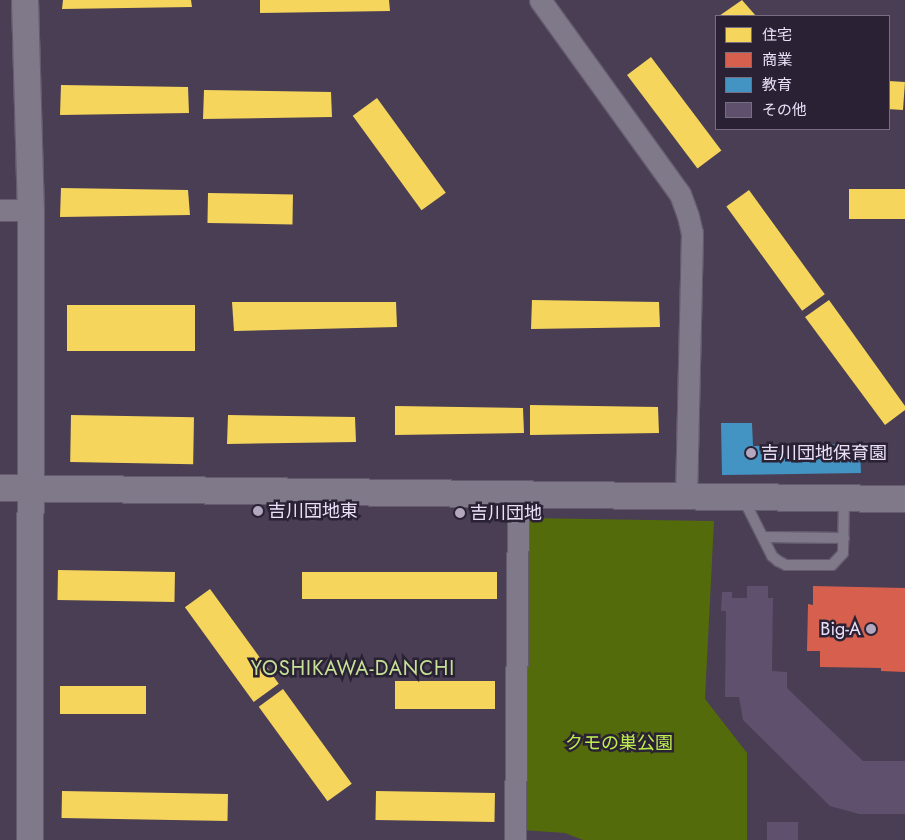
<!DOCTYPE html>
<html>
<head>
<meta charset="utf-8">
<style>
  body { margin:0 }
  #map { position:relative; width:905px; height:840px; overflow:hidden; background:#493e54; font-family:Jost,"Noto Sans JP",sans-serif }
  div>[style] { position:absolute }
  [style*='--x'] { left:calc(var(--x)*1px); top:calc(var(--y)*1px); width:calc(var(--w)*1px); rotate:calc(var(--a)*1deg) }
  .green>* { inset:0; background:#546b0b }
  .homes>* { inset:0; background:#f6d55c; transform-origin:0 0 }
  .shops>* { inset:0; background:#d6604d }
  .schools>* { inset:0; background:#4393c3 }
  .building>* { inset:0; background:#5f506e; transform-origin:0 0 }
  .roads { filter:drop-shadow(1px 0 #645c6e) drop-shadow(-1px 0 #645c6e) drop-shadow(0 1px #645c6e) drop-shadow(0 -1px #645c6e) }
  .service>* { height:10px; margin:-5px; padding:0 5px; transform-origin:5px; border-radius:5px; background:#80798a }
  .minor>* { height:21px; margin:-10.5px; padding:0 10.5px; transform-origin:10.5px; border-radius:10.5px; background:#80798a }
  .tertiary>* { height:26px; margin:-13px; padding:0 13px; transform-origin:13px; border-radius:13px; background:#80798a }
  .dots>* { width:14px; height:14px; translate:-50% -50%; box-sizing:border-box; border:2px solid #2a2234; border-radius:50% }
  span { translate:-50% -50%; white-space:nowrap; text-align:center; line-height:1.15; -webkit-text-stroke:5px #2a2234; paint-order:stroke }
  .poi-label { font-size:18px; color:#eae0f8 }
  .left { translate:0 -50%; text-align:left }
  .right { translate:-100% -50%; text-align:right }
  .park-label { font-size:18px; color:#beee4d }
  .quarter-label { font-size:20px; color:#c6e197; letter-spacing:1px }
  .legend { position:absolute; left:715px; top:15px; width:175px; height:115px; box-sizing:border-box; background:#2a2234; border:1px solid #776e82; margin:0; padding:6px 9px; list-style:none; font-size:15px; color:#eae0f8 }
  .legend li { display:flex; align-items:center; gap:10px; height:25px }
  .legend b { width:25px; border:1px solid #776e82 }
</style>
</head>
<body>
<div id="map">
  <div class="green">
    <i style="clip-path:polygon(524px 518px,714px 521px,705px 699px,747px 753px,747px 840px,583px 840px,565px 833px,522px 830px)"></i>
  </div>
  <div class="homes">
    <i style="clip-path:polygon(63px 0,191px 0,192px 7px,62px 9px)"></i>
    <i style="clip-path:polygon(260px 0,389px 0,390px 11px,260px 13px)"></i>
    <i style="clip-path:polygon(742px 0,756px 16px,719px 16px)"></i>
    <i style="left:651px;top:57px;width:117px;height:30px;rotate:53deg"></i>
    <i style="left:889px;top:81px;width:16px;height:28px;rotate:4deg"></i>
    <i style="clip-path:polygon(61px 85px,188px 87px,189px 113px,60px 115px)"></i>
    <i style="clip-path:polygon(204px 90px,331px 92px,332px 117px,203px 119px)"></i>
    <i style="left:377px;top:98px;width:117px;height:30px;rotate:54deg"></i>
    <i style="clip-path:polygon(61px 188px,188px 190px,190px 215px,60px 217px)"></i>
    <i style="left:905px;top:189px;width:30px;height:56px;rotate:90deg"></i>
    <i style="left:749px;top:190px;width:129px;height:28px;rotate:54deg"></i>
    <i style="left:208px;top:193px;width:85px;height:30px;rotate:1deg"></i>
    <i style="clip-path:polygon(532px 300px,659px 302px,660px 327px,531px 329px)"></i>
    <i style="clip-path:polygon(829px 300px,905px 406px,905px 410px,885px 425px,805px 317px)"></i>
    <i style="clip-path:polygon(232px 302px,396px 302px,397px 327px,234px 331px)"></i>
    <i style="left:67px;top:305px;width:128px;height:46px"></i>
    <i style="clip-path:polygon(530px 405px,658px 407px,659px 433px,530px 435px)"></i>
    <i style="clip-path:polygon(395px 406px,523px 408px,524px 433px,395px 435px)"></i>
    <i style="left:71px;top:415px;width:123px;height:47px;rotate:1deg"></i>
    <i style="clip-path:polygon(228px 415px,355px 417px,356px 442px,227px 444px)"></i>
    <i style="left:58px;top:570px;width:117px;height:30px;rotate:1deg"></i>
    <i style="left:302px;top:572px;width:195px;height:27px"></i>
    <i style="left:210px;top:589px;width:117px;height:31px;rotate:54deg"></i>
    <i style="left:395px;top:681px;width:100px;height:28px"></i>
    <i style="left:60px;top:686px;width:86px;height:28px"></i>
    <i style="left:283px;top:689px;width:117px;height:30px;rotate:54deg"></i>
    <i style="left:62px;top:791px;width:166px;height:27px;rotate:1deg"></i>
    <i style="left:376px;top:791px;width:119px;height:29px;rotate:1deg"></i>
  </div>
  <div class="shops">
    <i style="clip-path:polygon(813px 586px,905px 588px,905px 672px,881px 671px,881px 668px,820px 667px,820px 651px,807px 651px,808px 604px,813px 605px)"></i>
  </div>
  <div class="schools">
    <i style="clip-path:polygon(721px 423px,752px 423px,753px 446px,860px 444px,861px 473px,722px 475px)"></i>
  </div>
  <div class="building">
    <i style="clip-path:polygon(747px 586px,768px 586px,768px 598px,773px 598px,772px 671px,787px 672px,787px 688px,863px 761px,905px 761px,905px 814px,859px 814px,830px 806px,743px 720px,739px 697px,725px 697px,726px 611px,721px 611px,722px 592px,732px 592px,732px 598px,747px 598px)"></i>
    <i style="left:767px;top:822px;width:31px;height:18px"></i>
  </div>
  <div class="roads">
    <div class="service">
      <i style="--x:744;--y:500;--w:63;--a:63.4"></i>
      <i style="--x:772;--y:556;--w:8;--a:40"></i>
      <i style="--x:778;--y:561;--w:9;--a:27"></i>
      <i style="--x:786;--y:565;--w:46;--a:0"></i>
      <i style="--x:832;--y:565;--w:16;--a:-47"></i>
      <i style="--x:843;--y:553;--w:54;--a:-88.9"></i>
      <i style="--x:763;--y:537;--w:81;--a:0.7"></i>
    </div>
    <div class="minor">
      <i style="--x:540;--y:0;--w:239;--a:54.2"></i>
      <i style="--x:680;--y:194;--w:23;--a:70"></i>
      <i style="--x:688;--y:216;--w:17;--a:77"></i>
      <i style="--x:692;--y:233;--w:264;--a:91.3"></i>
      <i style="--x:0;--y:210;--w:31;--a:0"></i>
      <i style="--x:515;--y:840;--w:344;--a:-89.5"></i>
    </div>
    <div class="tertiary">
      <i style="--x:25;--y:0;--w:210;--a:88.4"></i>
      <i style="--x:31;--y:210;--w:630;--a:90.09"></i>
      <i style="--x:0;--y:488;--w:905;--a:0.7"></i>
    </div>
  </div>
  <div class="dots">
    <i style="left:751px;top:453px;background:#b2a7bf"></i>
    <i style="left:258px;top:511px;background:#b2a7bf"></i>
    <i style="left:460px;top:513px;background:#b2a7bf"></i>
    <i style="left:871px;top:629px;background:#b2a7bf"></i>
  </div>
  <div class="poi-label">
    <span class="left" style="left:761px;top:453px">吉川団地保育園</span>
    <span class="left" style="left:268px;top:511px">吉川団地東</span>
    <span class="left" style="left:470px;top:513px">吉川団地</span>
    <span class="right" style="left:861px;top:629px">Big-A</span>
  </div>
  <div class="park-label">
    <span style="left:619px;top:743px">クモの巣公園</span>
  </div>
  <div class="quarter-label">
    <span style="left:353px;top:668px">YOSHIKAWA-DANCHI</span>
  </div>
  <ul class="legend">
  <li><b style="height:14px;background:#f6d55c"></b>住宅</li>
  <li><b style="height:14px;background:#d6604d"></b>商業</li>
  <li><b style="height:14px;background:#4393c3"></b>教育</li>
  <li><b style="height:14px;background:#5f506e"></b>その他</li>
  </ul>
</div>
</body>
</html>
